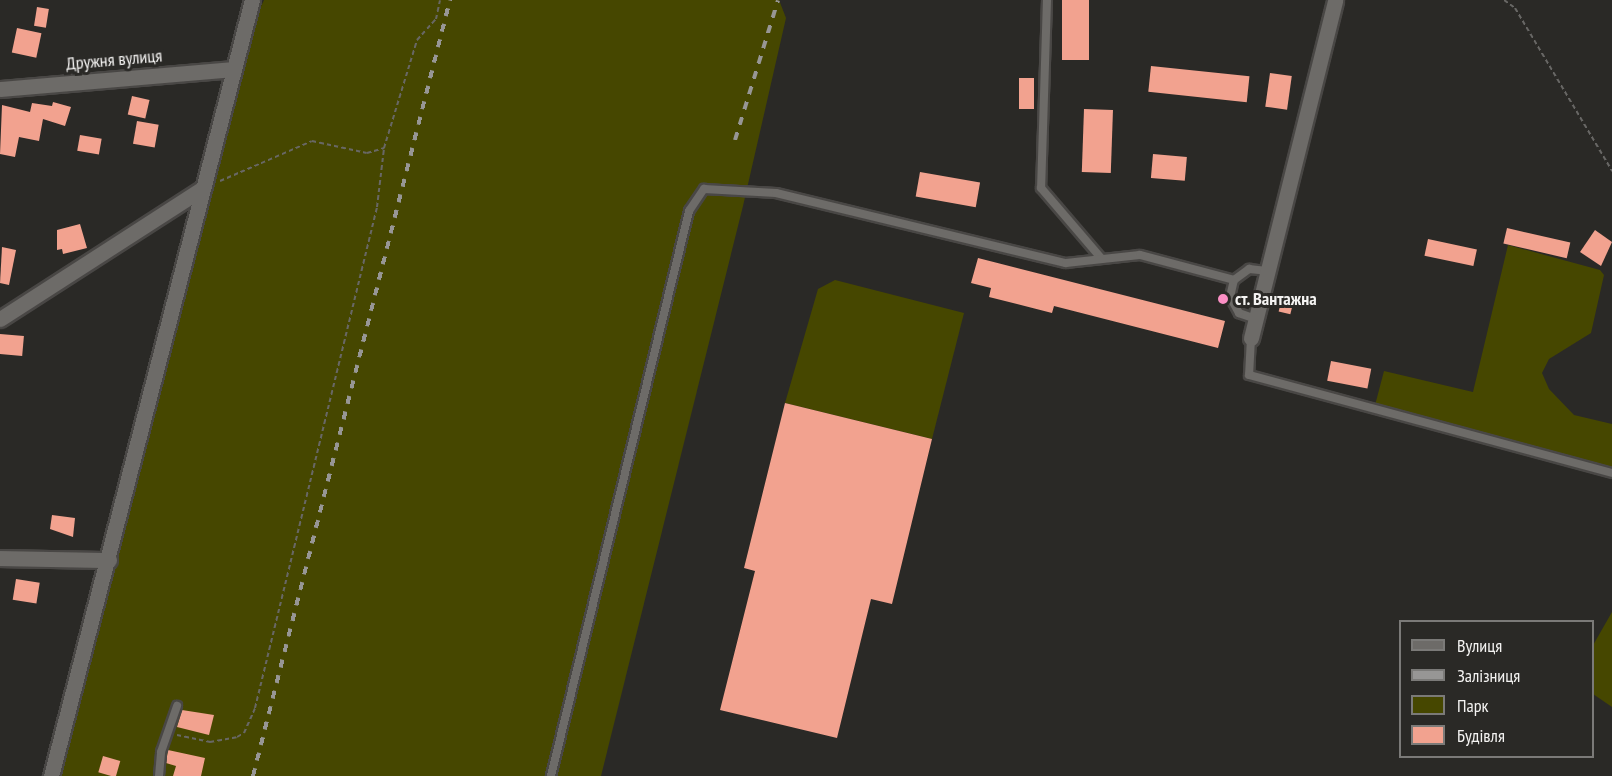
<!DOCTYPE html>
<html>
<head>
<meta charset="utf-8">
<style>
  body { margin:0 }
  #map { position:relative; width:1612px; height:776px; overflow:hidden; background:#2a2926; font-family:"PT Sans Narrow",sans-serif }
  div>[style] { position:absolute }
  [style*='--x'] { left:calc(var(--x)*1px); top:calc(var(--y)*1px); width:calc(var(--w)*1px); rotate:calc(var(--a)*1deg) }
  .green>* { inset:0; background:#464700 }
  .building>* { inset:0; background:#f2a28f; transform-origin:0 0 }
  .path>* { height:2px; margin-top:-1px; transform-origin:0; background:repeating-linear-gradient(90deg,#686765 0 4.5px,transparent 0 7.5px) }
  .roads { filter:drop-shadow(2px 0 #494745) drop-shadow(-2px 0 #494745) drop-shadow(0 2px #494745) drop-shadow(0 -2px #494745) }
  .service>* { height:8px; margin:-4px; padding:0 4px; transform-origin:4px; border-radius:4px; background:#6d6b68 }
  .minor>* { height:15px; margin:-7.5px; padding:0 7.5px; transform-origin:7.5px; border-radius:7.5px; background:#6d6b68 }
  .rail>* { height:4px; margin-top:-2px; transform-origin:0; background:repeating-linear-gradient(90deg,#979695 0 8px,transparent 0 16px) }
  .dots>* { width:16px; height:16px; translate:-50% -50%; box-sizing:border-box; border:3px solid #2a2926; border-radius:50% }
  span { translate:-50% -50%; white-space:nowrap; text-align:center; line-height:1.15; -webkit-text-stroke:6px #2a2926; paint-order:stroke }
  .street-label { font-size:18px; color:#f4f3f2 }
  .poi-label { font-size:18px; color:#f4f3f2; font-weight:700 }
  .left { translate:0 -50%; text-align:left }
  .legend { position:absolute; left:1399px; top:620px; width:195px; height:138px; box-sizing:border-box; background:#2a2926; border:2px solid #7b7a78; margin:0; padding:8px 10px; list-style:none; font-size:18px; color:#f4f3f2 }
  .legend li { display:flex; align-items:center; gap:12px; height:30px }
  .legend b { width:30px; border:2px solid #7b7a78 }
</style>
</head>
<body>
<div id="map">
  <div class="green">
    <i style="clip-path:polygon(264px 0,779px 0,786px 18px,743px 206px,601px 776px,51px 776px,232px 69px)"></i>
    <i style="clip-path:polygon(1508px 245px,1600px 270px,1604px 275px,1591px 333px,1549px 359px,1542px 373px,1549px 389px,1574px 415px,1612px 424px,1612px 473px,1374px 409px,1384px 371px,1473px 392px)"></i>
    <i style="clip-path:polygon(835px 280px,964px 313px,932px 439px,785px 403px,818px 289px)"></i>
    <i style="clip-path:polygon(1612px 612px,1612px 707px,1593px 694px,1592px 647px)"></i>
  </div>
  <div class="building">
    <i style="left:1062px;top:0;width:27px;height:60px"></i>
    <i style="left:37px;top:7px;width:12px;height:19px;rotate:9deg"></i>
    <i style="left:17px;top:28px;width:25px;height:25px;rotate:12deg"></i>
    <i style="left:1151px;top:66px;width:99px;height:26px;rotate:6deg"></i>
    <i style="left:1270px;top:73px;width:22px;height:34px;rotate:8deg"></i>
    <i style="left:1019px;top:78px;width:15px;height:31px"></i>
    <i style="left:132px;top:96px;width:18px;height:19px;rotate:13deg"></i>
    <i style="clip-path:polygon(53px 102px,71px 107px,65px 126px,43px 119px,39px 141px,19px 137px,15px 157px,0 154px,2px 105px,30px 112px,32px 103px,52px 106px)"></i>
    <i style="left:1084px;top:109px;width:29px;height:63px;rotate:2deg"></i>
    <i style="left:137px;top:121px;width:22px;height:23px;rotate:10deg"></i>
    <i style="left:80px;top:135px;width:22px;height:16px;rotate:10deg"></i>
    <i style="left:1153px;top:154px;width:34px;height:24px;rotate:5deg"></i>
    <i style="left:920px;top:172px;width:61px;height:25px;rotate:10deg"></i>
    <i style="clip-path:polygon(80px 224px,87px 248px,63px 254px,62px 249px,57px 250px,57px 230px)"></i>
    <i style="left:1507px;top:228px;width:65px;height:16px;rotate:13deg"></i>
    <i style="clip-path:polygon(1595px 230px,1612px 242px,1601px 266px,1580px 252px)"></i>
    <i style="left:1428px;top:239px;width:50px;height:17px;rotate:12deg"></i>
    <i style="clip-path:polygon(2px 247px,16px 250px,9px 285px,0 283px)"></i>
    <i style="clip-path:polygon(978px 258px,1225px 321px,1218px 348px,1054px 306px,1052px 313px,989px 297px,991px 288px,971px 283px)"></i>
    <i style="left:1283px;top:294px;width:12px;height:18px;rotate:14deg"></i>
    <i style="left:0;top:334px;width:24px;height:20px;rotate:5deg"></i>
    <i style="left:1331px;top:361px;width:41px;height:20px;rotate:11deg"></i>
    <i style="clip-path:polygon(785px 403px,932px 439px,892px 604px,871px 599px,837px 738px,720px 710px,755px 571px,744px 568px)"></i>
    <i style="clip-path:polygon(52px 515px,75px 518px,73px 537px,50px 529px)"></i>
    <i style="left:16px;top:579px;width:24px;height:21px;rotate:9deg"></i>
    <i style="clip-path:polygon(182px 710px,214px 715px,209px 735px,177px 727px)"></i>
    <i style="clip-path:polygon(168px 750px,205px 758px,201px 776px,173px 776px,176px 766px,166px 763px)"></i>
    <i style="left:103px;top:756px;width:18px;height:17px;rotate:16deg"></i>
  </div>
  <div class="path">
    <i style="--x:1504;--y:0;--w:14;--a:36"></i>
    <i style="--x:1515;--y:8;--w:190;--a:59.2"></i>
    <i style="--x:220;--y:181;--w:100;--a:-23.5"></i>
    <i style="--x:312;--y:141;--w:56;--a:12.3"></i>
    <i style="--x:367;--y:153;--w:18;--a:-16"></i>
    <i style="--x:384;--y:148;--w:113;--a:-73"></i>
    <i style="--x:417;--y:40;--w:28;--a:-48"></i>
    <i style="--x:436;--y:19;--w:19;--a:-78"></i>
    <i style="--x:177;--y:735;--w:34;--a:12"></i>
    <i style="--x:210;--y:742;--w:27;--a:-10"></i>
    <i style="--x:237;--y:737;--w:8;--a:-30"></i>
    <i style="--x:244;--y:733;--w:27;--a:-66"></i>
    <i style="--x:255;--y:708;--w:516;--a:-76.31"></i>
    <i style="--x:377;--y:207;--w:59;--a:-83.2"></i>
  </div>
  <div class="roads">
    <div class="service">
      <i style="--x:1047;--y:0;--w:188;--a:91.8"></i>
      <i style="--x:1041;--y:188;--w:92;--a:49.4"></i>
      <i style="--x:1256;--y:319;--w:18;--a:-161"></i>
      <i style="--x:1239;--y:313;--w:18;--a:-119"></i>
      <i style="--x:1230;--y:297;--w:17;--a:-77"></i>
      <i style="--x:1234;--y:280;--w:19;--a:-36"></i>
      <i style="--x:1249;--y:269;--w:18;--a:6"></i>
      <i style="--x:1251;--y:338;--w:37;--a:93"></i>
      <i style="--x:1249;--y:375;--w:376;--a:15.1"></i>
      <i style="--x:159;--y:776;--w:24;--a:-85"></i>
      <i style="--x:161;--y:752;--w:49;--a:-70.8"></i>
      <i style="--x:551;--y:776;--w:582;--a:-76.27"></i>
      <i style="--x:689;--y:211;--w:27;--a:-56"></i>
      <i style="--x:704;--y:189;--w:72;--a:3.2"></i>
      <i style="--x:776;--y:193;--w:298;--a:13.6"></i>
      <i style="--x:1066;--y:263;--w:74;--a:-6.2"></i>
      <i style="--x:1140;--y:255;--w:97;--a:14.9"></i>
    </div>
    <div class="minor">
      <i style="--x:0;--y:89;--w:233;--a:-4.9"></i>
      <i style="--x:0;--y:319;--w:240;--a:-32.8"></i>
      <i style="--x:1251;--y:338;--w:348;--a:-76"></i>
      <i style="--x:0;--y:558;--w:109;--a:1.1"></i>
      <i style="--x:51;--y:776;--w:802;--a:-75.48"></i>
    </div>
  </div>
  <div class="rail">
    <i style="--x:735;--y:140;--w:146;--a:-72.9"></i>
    <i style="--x:253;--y:776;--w:801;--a:-75.76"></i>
  </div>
  <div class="dots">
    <i style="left:1223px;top:299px;background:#fb8fc4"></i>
  </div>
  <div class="street-label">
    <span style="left:114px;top:60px;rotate:-5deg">Дружня вулиця</span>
  </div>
  <div class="poi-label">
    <span class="left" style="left:1235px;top:299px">ст. Вантажна</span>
  </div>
  <ul class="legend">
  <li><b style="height:8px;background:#6d6b68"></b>Вулиця</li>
  <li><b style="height:8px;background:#979695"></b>Залізниця</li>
  <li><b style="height:16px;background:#464700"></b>Парк</li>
  <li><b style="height:16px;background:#f2a28f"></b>Будівля</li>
  </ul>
</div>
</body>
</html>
